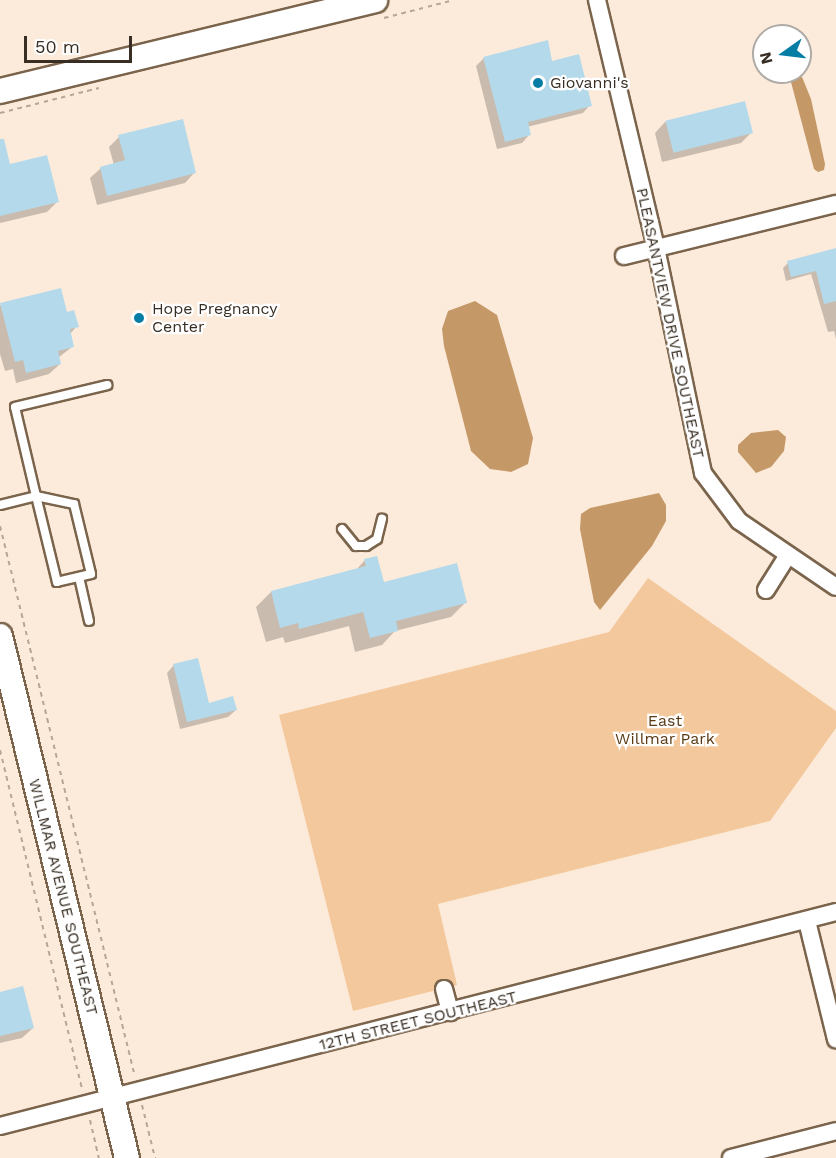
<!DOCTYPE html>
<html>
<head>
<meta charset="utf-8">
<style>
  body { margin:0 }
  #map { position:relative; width:836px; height:1158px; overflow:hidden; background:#fcebdb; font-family:"Work Sans",sans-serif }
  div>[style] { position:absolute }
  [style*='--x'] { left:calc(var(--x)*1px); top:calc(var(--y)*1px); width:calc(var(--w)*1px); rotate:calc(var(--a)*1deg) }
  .green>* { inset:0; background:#f3c89c }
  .water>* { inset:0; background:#c59867 }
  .shadow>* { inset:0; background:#0003 }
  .building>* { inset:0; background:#b4d9eb; transform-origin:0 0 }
  .path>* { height:2px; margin-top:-1px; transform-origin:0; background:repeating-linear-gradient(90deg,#b5a698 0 4.5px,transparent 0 9px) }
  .roads { filter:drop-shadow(2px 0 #7b644c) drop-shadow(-2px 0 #7b644c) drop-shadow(0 2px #7b644c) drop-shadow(0 -2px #7b644c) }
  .service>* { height:8px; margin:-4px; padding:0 4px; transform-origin:4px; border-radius:4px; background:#fff }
  .minor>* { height:16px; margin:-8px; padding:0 8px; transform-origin:8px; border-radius:8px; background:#fff }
  .secondary>* { height:24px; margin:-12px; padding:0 12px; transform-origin:12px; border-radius:12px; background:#fff }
  .dots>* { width:16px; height:16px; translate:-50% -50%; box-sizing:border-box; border:3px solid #fff; border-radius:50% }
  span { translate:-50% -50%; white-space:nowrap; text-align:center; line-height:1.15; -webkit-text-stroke:4.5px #fff; paint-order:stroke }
  .poi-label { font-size:16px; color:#382e23 }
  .left { translate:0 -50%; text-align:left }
  .street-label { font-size:16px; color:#382e23 }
  .park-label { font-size:16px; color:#593a14 }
  .north { position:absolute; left:752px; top:24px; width:60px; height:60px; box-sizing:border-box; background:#fff; border:2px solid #afaba7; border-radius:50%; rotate:256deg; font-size:16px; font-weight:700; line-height:24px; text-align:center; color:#382e23 }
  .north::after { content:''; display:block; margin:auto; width:21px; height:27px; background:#057da5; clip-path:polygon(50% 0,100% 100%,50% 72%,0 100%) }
  .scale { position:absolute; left:24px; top:36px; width:108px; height:27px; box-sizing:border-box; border:3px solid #382e23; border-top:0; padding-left:8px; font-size:18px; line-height:21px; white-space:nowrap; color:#382e23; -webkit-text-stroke:4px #fff; paint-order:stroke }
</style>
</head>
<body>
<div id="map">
  <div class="green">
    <i style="clip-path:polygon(648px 578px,836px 711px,836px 728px,770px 821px,438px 904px,457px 985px,353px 1011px,279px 715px,609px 632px)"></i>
  </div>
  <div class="water">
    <i style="clip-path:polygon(800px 72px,811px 99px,825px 164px,824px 170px,818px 172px,814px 169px,791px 82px,792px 73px)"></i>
    <i style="clip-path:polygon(475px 301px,497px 315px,533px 438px,528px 464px,511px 472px,490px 469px,471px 451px,444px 346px,442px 329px,448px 311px)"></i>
    <i style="clip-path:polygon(778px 430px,786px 437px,784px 451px,771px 467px,756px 473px,738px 452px,738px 445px,751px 433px)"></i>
    <i style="clip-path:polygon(659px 493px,666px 505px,666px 521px,652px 546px,600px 610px,594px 602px,580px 529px,581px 514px,590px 508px)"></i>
  </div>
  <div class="shadow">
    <i style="clip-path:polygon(484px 58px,551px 63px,590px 105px,583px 113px,527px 127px,529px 135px,522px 143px,497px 149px,476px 66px)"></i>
    <i style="clip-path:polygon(665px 122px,752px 132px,741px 143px,662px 162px,655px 133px)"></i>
    <i style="clip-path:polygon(119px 137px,195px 172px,185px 183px,97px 205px,90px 178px,101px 168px,114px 165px,109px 147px)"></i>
    <i style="clip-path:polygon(0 163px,9px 165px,57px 202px,47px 212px,0 223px)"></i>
    <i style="clip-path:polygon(836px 250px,836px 339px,834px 331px,828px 332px,811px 274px,786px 281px,783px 268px,788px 263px)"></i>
    <i style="clip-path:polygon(0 305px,66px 314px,77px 326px,70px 334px,73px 346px,58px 358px,60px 364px,49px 374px,16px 383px,13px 369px,5px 371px,0 354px)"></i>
    <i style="clip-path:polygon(365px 560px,382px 584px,466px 602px,451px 617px,395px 631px,382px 645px,355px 652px,349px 626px,285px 643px,283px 637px,266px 642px,256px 607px,271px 592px,355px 571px)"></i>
    <i style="clip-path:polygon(174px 665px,208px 705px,236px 710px,228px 717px,180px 729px,167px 673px)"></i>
    <i style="clip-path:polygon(0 993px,33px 1028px,22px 1038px,0 1043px)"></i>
  </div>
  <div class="building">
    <i style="clip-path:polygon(548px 40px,552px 61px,579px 54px,592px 106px,528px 122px,531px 135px,505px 142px,483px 57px)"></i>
    <i style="left:745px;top:101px;width:33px;height:82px;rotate:76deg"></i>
    <i style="clip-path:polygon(183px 119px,196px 173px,107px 196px,100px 167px,125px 160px,118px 135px)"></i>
    <i style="clip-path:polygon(0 139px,4px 139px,10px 164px,47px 155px,59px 202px,0 216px)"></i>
    <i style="clip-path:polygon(836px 248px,836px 301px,824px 304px,816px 271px,791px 277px,787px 261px)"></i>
    <i style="clip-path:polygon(61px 288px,67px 312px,74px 310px,79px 327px,70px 329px,74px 347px,58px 351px,61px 364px,26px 373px,23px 360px,15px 362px,0 303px)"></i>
    <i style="clip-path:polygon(377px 556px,384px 582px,457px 563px,467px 603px,396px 621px,398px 631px,370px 638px,363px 612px,299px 629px,298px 623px,280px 628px,271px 591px,366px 566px,364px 559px)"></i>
    <i style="clip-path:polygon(198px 658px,209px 703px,233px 696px,237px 710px,187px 722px,173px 664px)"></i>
    <i style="clip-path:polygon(23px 986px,34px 1028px,0 1036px,0 992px)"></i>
  </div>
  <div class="path">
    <i style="--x:384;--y:18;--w:72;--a:-14.4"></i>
    <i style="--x:0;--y:113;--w:102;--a:-14.2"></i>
    <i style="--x:0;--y:526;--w:567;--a:76.23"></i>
    <i style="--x:0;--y:750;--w:348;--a:76.4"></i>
    <i style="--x:142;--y:1105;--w:55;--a:76.2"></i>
    <i style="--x:90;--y:1120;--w:39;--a:77"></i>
  </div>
  <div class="roads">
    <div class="service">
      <i style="--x:36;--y:496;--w:39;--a:12"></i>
      <i style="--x:74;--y:504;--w:72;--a:76.3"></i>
      <i style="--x:91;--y:574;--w:35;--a:167"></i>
      <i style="--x:57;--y:582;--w:89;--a:-103.7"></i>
      <i style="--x:0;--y:505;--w:37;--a:-14"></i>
      <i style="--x:36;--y:496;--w:91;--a:-103.3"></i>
      <i style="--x:15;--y:407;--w:95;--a:-13.4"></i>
      <i style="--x:342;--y:529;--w:22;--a:51"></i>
      <i style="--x:356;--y:546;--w:10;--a:0"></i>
      <i style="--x:366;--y:546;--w:13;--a:-32"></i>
      <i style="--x:377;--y:539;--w:21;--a:-76"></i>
      <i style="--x:79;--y:577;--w:45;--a:77.2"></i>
    </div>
    <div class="minor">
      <i style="--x:597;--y:0;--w:255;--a:76.6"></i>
      <i style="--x:656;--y:248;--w:230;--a:78.2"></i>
      <i style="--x:703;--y:473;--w:60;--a:53.1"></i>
      <i style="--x:739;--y:521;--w:117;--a:34.2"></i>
      <i style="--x:624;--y:256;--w:218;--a:-13.8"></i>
      <i style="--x:766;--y:590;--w:41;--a:-57.8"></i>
      <i style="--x:807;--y:921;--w:122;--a:76.2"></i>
      <i style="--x:444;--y:989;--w:24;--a:75"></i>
      <i style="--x:0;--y:1126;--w:863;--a:-14.36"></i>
      <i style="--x:731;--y:1158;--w:108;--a:-14.4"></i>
    </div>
    <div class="secondary">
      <i style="--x:0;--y:91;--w:386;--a:-13.6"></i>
      <i style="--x:0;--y:636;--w:537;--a:76.33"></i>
    </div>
  </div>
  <div class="dots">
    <i style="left:538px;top:83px;background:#057da5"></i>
    <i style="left:139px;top:318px;background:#057da5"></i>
  </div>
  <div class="poi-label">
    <span class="left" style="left:550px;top:83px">Giovanni's</span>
    <span class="left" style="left:152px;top:318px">Hope Pregnancy<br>Center</span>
  </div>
  <div class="street-label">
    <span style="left:670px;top:323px;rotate:78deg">PLEASANTVIEW DRIVE SOUTHEAST</span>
    <span style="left:63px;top:897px;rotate:76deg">WILLMAR AVENUE SOUTHEAST</span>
    <span style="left:418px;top:1021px;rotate:-14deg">12TH STREET SOUTHEAST</span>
  </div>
  <div class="park-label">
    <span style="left:665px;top:730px">East<br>Willmar Park</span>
  </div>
  <div class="north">N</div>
  <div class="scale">50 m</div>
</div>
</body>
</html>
